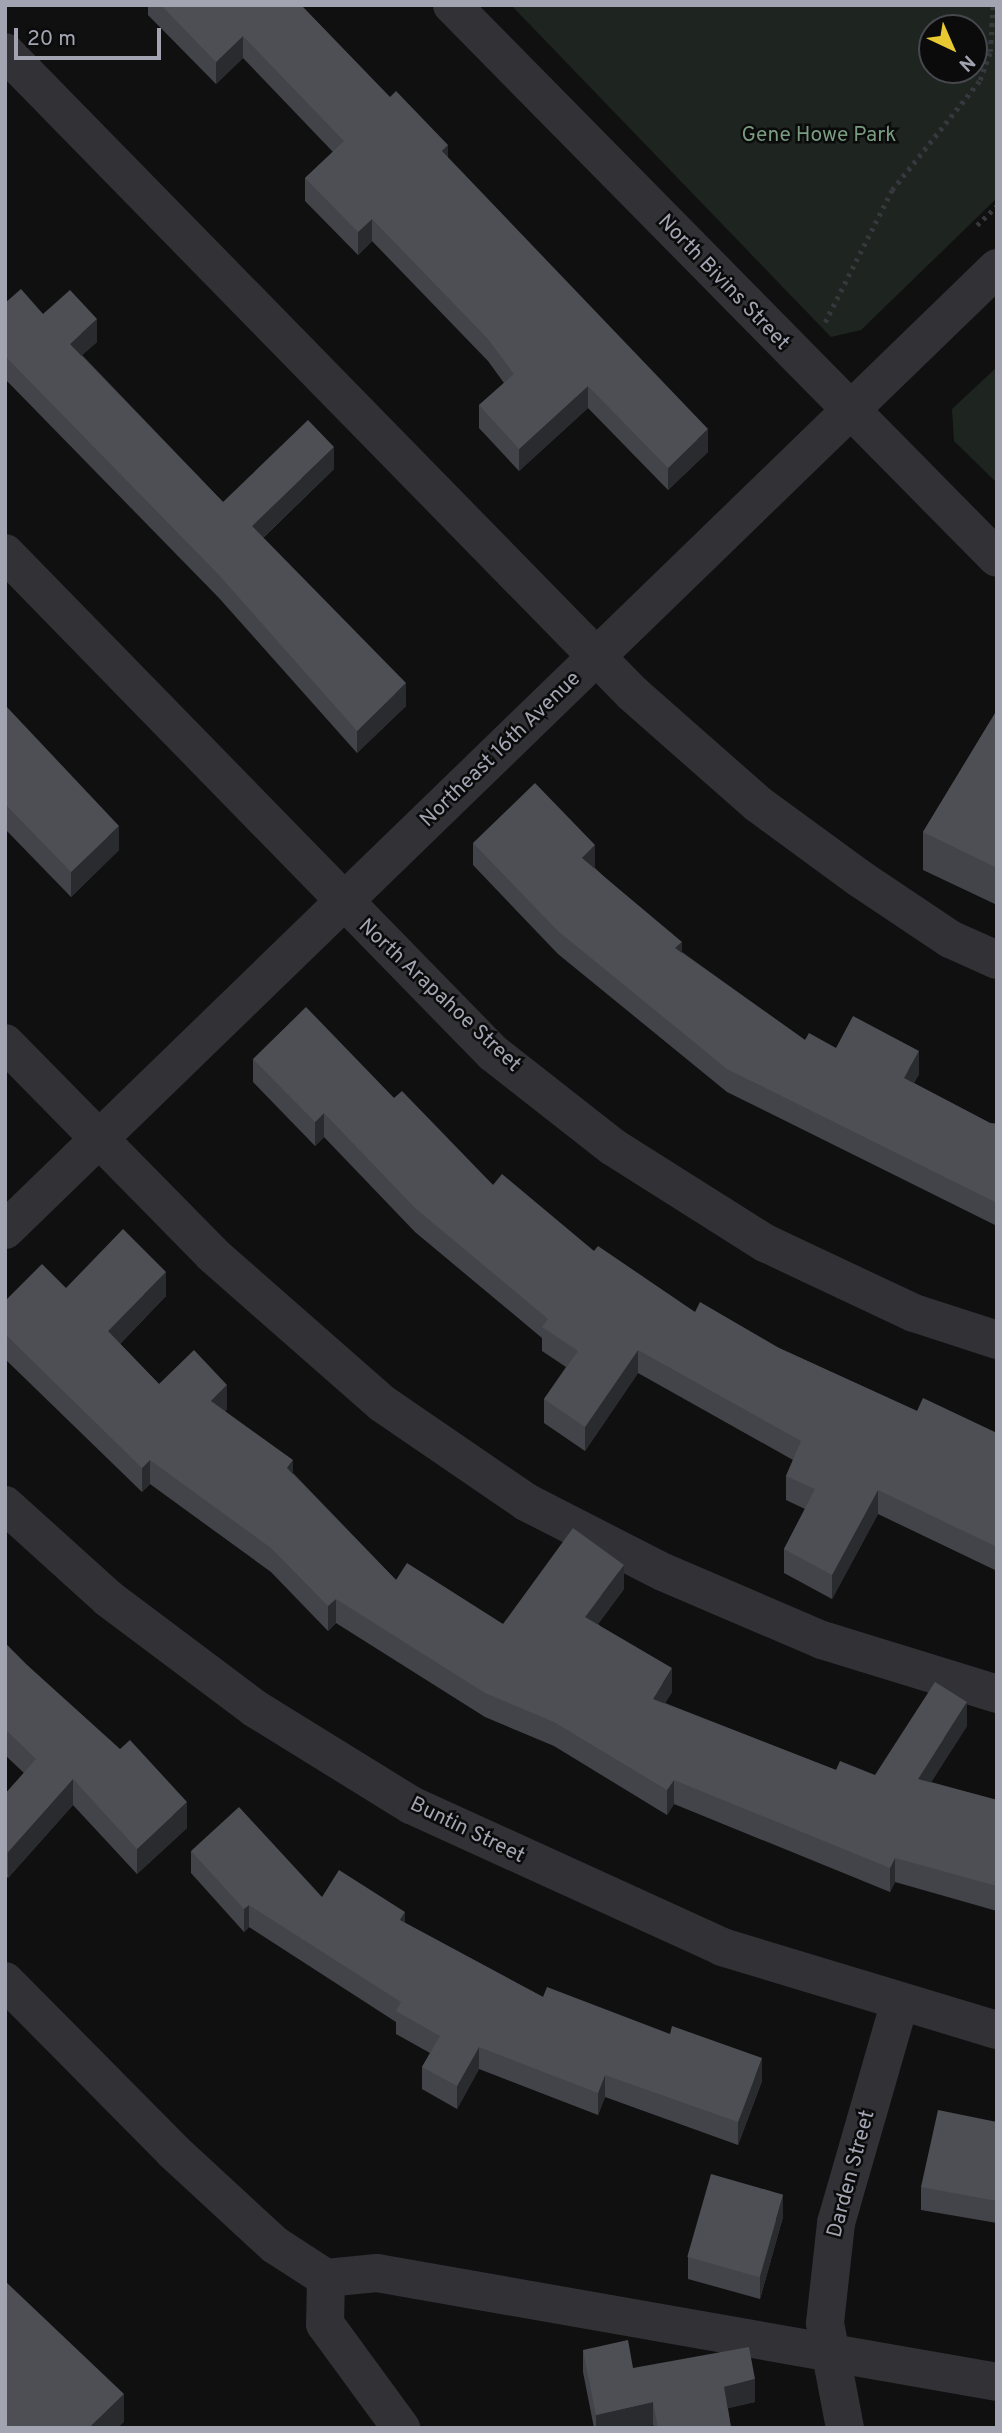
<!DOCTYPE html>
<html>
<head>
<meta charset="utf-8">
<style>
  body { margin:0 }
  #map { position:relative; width:1002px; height:2433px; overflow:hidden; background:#101011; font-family:Overpass,sans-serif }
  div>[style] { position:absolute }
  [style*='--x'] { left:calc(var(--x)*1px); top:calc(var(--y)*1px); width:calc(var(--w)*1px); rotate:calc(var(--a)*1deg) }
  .green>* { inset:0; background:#1e2520 }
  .path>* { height:4.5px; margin-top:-2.25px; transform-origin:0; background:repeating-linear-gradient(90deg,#37383d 0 3.5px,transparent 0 8.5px) }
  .minor>* { height:38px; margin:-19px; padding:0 19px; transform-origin:19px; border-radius:19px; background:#313136 }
  .wall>* { inset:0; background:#434449 }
  .shaded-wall>* { inset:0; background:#2a2b2e }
  .building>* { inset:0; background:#4d4f54; transform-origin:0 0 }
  span { translate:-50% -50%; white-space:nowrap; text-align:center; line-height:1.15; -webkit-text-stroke:5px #0b0b0c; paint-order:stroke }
  .park-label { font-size:21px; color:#799c81 }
  .street-label { font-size:21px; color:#a2a4b1 }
  .frame { position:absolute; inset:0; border:7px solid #a2a4b1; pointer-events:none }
  .north { position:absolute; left:918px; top:14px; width:70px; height:70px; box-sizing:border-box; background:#0b0b0c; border:2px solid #47484e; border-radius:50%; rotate:136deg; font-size:19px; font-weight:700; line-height:28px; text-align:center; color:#a2a4b1 }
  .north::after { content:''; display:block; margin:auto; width:24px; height:32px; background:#e8c931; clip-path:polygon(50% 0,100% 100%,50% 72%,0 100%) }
  .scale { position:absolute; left:14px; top:28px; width:147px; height:32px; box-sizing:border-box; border:4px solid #a2a4b1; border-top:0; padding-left:9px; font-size:21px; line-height:24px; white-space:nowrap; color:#a2a4b1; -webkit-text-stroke:5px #0b0b0c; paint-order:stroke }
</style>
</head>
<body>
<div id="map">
  <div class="green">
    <i style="clip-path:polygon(evenodd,511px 5px,997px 5px,997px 198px,861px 330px,831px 337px,511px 5px,932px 28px,974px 28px,974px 70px,932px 70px,932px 28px)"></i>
    <i style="clip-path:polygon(997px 367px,997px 483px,954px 441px,952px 409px)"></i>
  </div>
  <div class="path">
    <i style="--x:977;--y:225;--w:28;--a:-44"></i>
    <i style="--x:825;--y:322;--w:148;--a:-63.1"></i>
    <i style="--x:892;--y:190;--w:141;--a:-51.3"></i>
    <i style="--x:980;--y:80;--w:30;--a:-70"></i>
    <i style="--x:990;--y:52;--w:47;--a:-86.3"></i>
  </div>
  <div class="minor">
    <i style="--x:452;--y:5;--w:776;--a:45.42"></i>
    <i style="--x:5;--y:52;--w:897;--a:45.63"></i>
    <i style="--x:632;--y:693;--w:168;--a:41.4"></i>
    <i style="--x:758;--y:804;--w:125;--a:36.2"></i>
    <i style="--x:859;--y:878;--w:110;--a:33.8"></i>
    <i style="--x:950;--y:939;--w:51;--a:24.1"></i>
    <i style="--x:5;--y:553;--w:699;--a:45.7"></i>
    <i style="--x:493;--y:1053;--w:152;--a:38.1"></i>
    <i style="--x:613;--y:1147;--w:180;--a:32.3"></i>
    <i style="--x:765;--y:1243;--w:165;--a:25.2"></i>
    <i style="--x:914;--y:1313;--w:87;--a:18"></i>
    <i style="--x:5;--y:1043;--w:296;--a:45.5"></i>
    <i style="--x:212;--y:1254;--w:227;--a:41.3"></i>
    <i style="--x:383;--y:1404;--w:173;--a:34.4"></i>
    <i style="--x:526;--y:1502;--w:154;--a:27.1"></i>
    <i style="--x:663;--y:1572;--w:173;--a:23.2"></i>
    <i style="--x:822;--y:1640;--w:183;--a:17.1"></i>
    <i style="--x:5;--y:1230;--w:1382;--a:-44.12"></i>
    <i style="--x:5;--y:1505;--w:140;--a:42.1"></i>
    <i style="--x:109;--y:1599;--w:181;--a:36.9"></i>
    <i style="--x:254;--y:1708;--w:185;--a:31.7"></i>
    <i style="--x:411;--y:1805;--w:342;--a:24.5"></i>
    <i style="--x:722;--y:1947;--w:287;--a:16.8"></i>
    <i style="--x:5;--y:1981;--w:239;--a:45.3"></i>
    <i style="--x:173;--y:2151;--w:139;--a:42.7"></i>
    <i style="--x:275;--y:2245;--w:61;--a:32.9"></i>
    <i style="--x:326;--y:2278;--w:51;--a:-5.6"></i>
    <i style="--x:377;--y:2273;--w:630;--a:9.97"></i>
    <i style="--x:326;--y:2278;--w:46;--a:91.2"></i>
    <i style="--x:325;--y:2324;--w:129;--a:53.8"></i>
    <i style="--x:845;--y:2428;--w:107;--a:-100.8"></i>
    <i style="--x:825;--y:2323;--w:101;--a:-83.7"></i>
    <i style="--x:836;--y:2223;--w:227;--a:-73.9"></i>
  </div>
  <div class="wall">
    <i style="clip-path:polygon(148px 5px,301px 5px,448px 158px,708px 452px,668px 490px,588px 408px,519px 471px,479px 428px,479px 405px,504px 383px,488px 361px,372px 241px,358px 255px,305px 201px,305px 178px,333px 152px,243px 58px,216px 84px,148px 15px)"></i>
    <i style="clip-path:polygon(5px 303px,43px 314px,97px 342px,82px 355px,223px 502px,334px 469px,263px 538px,406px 706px,357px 753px,219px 598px,5px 379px)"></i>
    <i style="clip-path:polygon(5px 705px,119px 850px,71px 897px,5px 829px)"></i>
    <i style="clip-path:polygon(997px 710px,997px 905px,923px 870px,923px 832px)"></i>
    <i style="clip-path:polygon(473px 843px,595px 868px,682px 952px,805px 1040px,836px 1048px,919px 1074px,914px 1083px,990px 1123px,997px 1124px,997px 1226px,727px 1092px,558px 954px,473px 865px)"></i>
    <i style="clip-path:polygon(253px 1059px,394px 1098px,493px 1185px,594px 1251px,695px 1312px,779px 1348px,917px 1411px,997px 1433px,997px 1571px,878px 1514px,832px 1599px,784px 1573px,784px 1549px,805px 1509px,786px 1500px,786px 1476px,793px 1460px,638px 1373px,585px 1451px,544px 1423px,544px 1399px,566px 1367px,542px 1351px,542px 1338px,415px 1232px,324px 1137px,315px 1146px,253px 1082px)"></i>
    <i style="clip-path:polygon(66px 1288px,166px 1296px,120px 1344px,159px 1384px,227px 1409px,225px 1411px,293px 1473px,396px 1580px,503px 1624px,624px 1589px,598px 1624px,672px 1692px,665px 1703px,836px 1770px,875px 1775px,967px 1726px,931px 1782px,997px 1800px,997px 1911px,895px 1882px,890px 1892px,674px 1804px,667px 1815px,554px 1746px,485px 1717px,336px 1623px,328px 1631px,271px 1572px,150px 1484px,142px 1492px,5px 1359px,5px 1301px)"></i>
    <i style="clip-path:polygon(5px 1643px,187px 1828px,137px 1874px,73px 1805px,8px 1878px,5px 1875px,5px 1794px,24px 1773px,5px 1755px)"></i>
    <i style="clip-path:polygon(191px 1851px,322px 1897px,405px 1923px,543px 1997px,762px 2081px,738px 2145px,605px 2097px,598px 2115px,479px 2069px,457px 2109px,422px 2089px,422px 2067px,430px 2053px,396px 2034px,396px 2022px,249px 1927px,244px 1932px,191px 1873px)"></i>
    <i style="clip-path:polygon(997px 2122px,997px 2223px,921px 2210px,921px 2187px)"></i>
    <i style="clip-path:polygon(783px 2217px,760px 2299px,688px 2279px,688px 2257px)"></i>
    <i style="clip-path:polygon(583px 2350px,633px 2368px,755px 2402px,728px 2408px,731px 2428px,654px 2428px,653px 2425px,640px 2428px,594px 2428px,583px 2372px)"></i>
  </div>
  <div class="shaded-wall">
    <i style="clip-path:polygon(243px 36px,243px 58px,216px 84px,216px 62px)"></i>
    <i style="clip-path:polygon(448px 145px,448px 167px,442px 151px)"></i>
    <i style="clip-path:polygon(372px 219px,372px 241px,358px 255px,358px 232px)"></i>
    <i style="clip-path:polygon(97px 319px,97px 342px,70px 366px,70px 344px)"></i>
    <i style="clip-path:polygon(588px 386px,588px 408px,519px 471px,519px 449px)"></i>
    <i style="clip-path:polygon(708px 429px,708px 452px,668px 490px,668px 468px)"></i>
    <i style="clip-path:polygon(334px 447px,334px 469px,252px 548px,252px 526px)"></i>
    <i style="clip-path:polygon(406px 683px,406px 706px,357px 753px,357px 731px)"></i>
    <i style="clip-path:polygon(119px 826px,119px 850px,71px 897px,71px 872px)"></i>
    <i style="clip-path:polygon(595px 845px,595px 868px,582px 880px,582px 858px)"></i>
    <i style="clip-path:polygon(682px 942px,682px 964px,675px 948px)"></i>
    <i style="clip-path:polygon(919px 1051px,919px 1074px,904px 1100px,904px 1078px)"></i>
    <i style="clip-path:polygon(324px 1113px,324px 1137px,315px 1146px,315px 1122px)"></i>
    <i style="clip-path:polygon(166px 1272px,166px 1296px,108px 1356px,108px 1331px)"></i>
    <i style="clip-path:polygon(638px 1350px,638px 1373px,585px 1451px,585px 1427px)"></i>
    <i style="clip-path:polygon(227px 1385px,227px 1409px,211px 1425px,211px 1401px)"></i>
    <i style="clip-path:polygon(150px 1460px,150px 1484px,142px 1492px,142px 1468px)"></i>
    <i style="clip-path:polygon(293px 1460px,293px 1485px,287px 1468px)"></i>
    <i style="clip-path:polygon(878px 1490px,878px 1514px,832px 1599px,832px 1575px)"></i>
    <i style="clip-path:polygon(624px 1565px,624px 1589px,585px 1641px,585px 1617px)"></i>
    <i style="clip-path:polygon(336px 1599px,336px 1623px,328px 1631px,328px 1606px)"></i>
    <i style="clip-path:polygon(672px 1668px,672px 1692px,653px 1723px,653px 1699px)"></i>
    <i style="clip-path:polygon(967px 1702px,967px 1726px,918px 1803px,918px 1779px)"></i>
    <i style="clip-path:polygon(73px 1779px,73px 1805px,8px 1878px,8px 1852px)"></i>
    <i style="clip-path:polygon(674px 1780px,674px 1804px,667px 1815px,667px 1790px)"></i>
    <i style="clip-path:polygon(187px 1802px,187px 1828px,137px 1874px,137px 1849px)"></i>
    <i style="clip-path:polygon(895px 1858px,895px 1882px,890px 1892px,890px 1868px)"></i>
    <i style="clip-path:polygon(249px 1905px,249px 1927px,244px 1932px,244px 1909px)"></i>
    <i style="clip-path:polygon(405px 1912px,405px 1935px,400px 1920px)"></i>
    <i style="clip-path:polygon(479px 2047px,479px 2069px,457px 2109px,457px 2086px)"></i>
    <i style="clip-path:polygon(762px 2058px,762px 2081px,738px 2145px,738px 2122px)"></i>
    <i style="clip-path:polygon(605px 2075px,605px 2097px,598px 2115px,598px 2093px)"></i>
    <i style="clip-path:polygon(783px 2195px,783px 2217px,760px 2299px,760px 2277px)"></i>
    <i style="clip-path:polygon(755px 2379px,755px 2402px,724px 2409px,724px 2387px)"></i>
    <i style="clip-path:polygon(124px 2394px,124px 2422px,118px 2428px,89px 2428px)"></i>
    <i style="clip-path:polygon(653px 2402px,653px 2425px,640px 2428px,596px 2428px,596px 2415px)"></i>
  </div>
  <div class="building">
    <i style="clip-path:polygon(161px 5px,301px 5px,390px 97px,396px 91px,448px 145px,442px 151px,708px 429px,668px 468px,588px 386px,519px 449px,479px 405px,514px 374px,488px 339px,372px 219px,358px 232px,305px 178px,344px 141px,243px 36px,216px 62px)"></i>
    <i style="clip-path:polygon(21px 289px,43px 314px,70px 290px,97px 319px,70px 344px,223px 502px,308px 420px,334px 447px,252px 526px,406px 683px,357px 731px,219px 575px,5px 356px,5px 303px)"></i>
    <i style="clip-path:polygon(5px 705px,119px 826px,71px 872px,5px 804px)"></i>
    <i style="clip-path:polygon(997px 710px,997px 868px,923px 832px)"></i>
    <i style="clip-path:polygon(535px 783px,595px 845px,582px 858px,682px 942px,675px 948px,805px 1040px,809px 1033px,836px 1048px,853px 1016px,919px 1051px,904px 1078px,990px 1123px,997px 1124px,997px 1203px,727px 1069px,558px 931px,473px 843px)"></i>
    <i style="clip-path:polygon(306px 1007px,394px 1098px,402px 1091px,493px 1185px,502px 1174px,594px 1251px,598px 1246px,695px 1312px,700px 1302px,779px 1348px,917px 1411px,923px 1398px,997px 1433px,997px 1547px,878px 1490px,832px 1575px,784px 1549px,815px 1489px,786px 1476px,801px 1441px,638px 1350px,585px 1427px,544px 1399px,578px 1351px,542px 1327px,548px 1319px,415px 1208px,324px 1113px,315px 1122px,253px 1059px)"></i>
    <i style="clip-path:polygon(123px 1229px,166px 1272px,108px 1331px,159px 1384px,194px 1350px,227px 1385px,211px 1401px,293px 1460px,287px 1468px,396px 1580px,407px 1563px,503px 1624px,573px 1528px,624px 1565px,585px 1617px,672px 1668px,653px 1699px,836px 1770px,840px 1761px,875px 1775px,935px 1682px,967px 1702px,918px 1779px,997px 1800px,997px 1886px,895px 1858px,890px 1868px,674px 1780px,667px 1790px,554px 1722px,485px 1693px,336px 1599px,328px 1606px,271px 1548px,150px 1460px,142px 1468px,5px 1334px,5px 1301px,42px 1264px,66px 1288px)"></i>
    <i style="clip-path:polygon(5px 1643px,26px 1664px,120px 1749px,130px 1740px,187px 1802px,137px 1849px,73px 1779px,8px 1852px,5px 1850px,5px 1794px,36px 1759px,5px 1729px)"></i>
    <i style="clip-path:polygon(239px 1807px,322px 1897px,339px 1870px,405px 1912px,400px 1920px,543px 1997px,547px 1987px,670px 2034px,672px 2026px,762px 2058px,738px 2122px,605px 2075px,598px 2093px,479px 2047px,457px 2086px,422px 2067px,440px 2036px,396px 2011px,401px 2002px,249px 1905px,244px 1909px,191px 1851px)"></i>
    <i style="clip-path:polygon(938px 2110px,997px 2122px,997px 2201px,921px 2187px)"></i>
    <i style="left:711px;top:2174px;width:75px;height:86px;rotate:16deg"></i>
    <i style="clip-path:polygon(5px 2281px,124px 2394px,89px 2428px,5px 2428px)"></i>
    <i style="clip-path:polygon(628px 2340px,633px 2368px,749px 2347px,755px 2379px,724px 2387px,731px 2428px,658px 2428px,653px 2402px,596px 2415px,583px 2350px)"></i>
  </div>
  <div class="park-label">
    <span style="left:819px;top:136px">Gene Howe Park</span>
  </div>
  <div class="street-label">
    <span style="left:723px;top:283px;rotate:46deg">North Bivins Street</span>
    <span style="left:501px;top:750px;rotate:-44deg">Northeast 16th Avenue</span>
    <span style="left:439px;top:996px;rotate:43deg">North Arapahoe Street</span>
    <span style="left:467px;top:1831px;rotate:26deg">Buntin Street</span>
    <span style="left:852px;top:2174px;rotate:-75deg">Darden Street</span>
  </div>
  <div class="frame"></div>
  <div class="north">N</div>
  <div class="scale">20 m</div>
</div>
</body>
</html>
